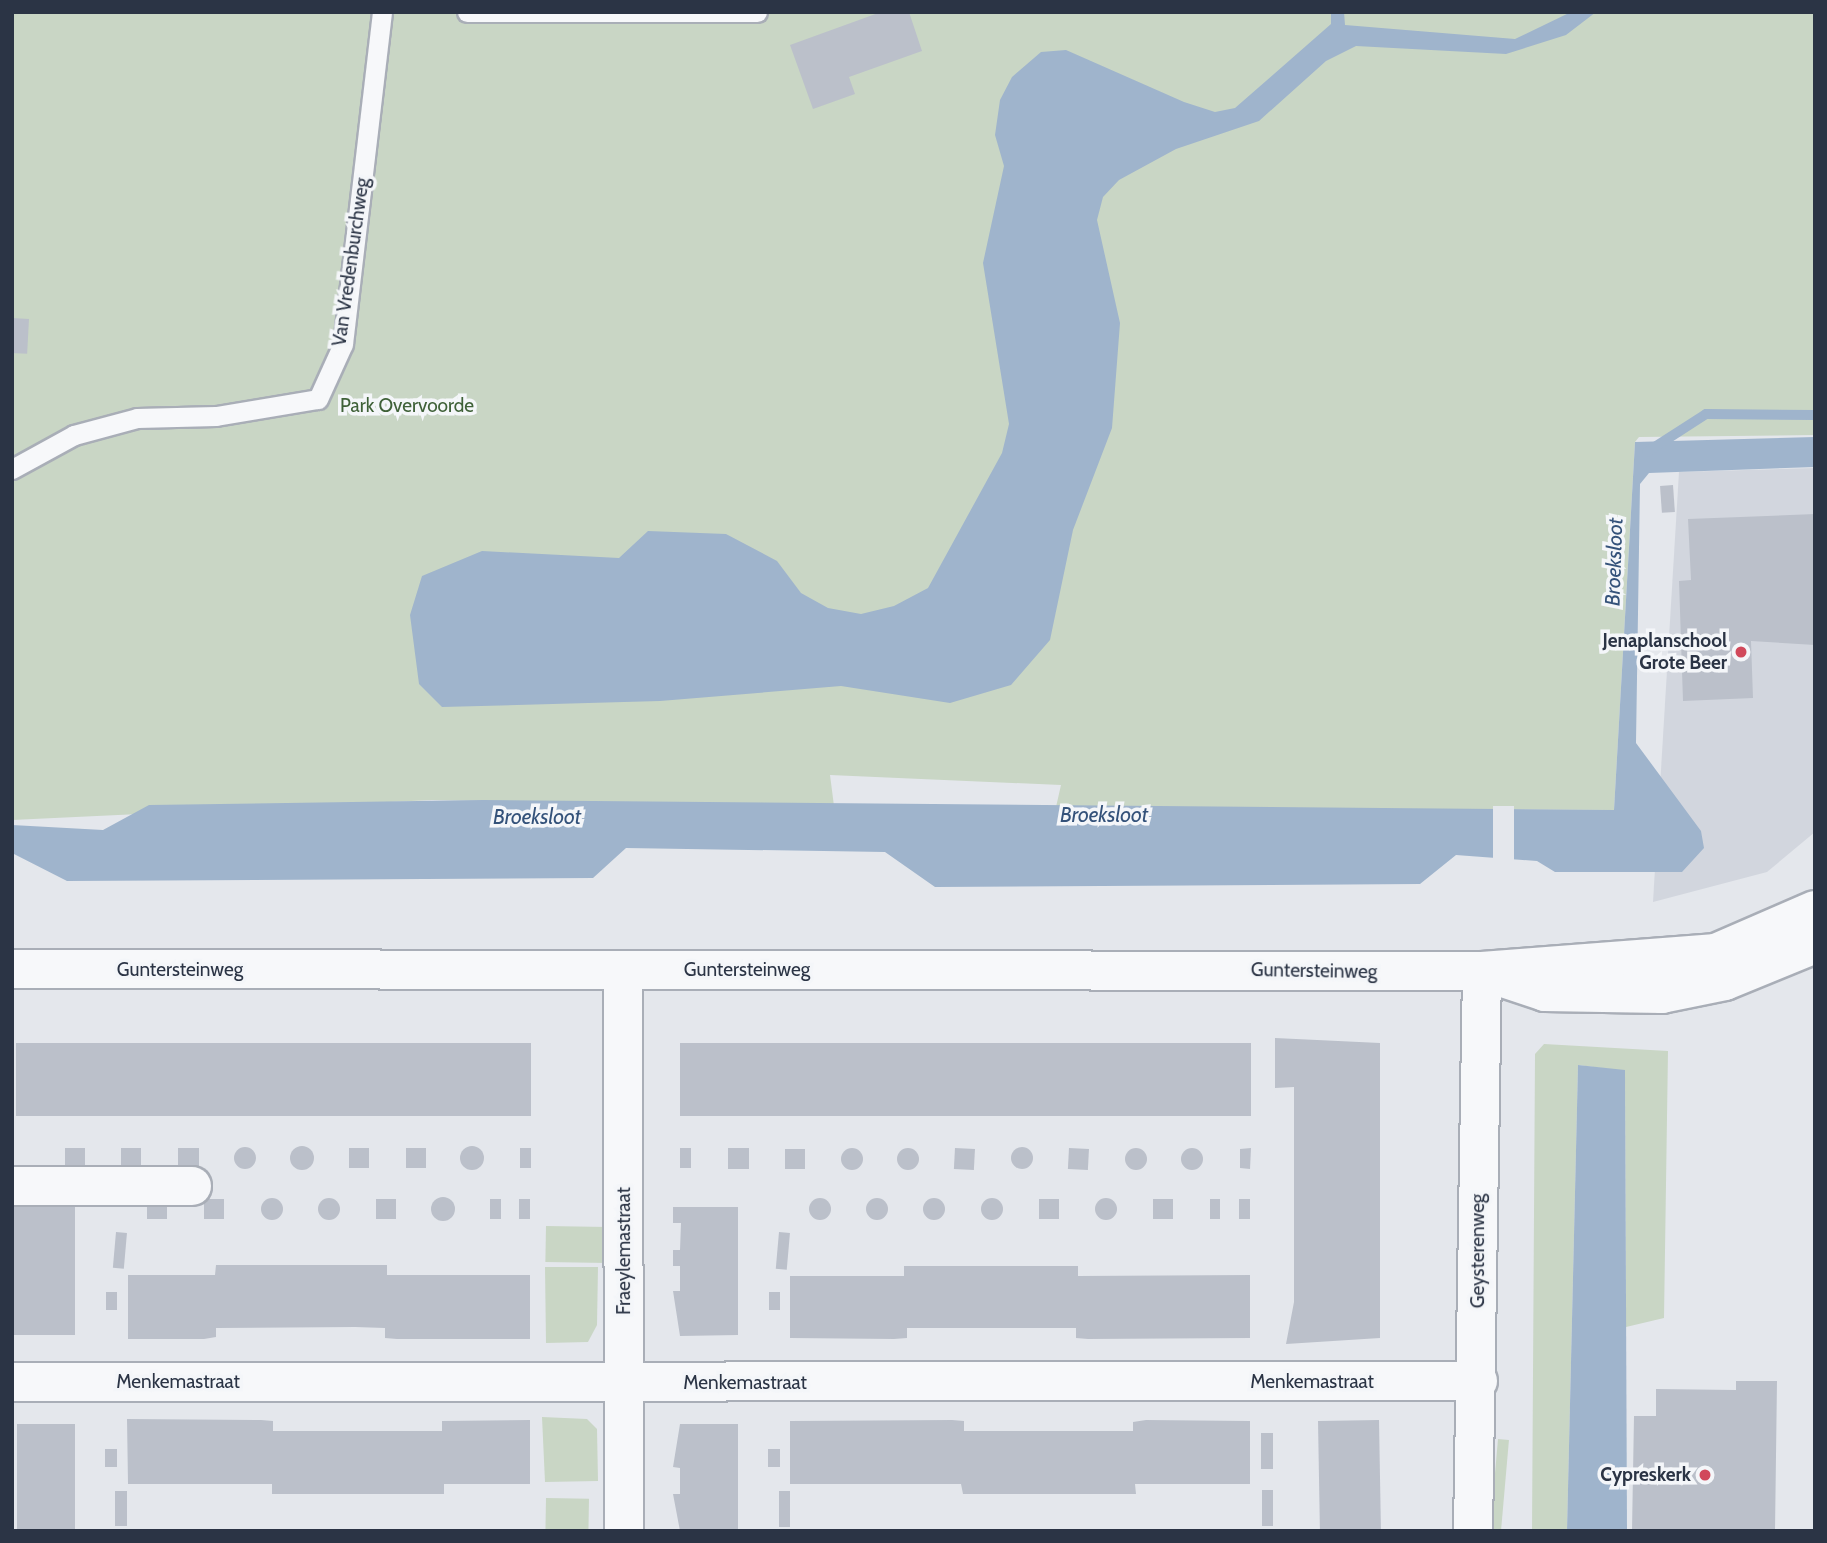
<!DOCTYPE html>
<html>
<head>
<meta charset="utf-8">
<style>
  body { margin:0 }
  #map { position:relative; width:1827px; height:1543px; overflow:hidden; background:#e4e7ec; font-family:Cabin,sans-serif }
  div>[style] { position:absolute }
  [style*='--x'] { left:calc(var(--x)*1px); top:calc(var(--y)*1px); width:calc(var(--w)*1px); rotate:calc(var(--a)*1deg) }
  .built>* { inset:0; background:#d2d6de }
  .green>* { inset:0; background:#c9d6c5; transform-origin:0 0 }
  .water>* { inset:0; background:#9fb4cc }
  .pier>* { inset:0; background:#e4e7ec; transform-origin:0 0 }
  .stream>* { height:10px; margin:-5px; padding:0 5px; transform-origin:5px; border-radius:5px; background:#9fb4cc }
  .building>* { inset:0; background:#bbc0ca; transform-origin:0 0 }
  .round { border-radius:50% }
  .roads { filter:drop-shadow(2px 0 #a9aeb7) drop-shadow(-2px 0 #a9aeb7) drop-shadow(0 2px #a9aeb7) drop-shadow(0 -2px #a9aeb7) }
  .service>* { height:19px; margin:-9.5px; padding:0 9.5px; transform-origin:9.5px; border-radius:9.5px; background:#f7f8fa }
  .minor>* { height:38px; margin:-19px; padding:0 19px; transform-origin:19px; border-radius:19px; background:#f7f8fa }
  .tertiary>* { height:38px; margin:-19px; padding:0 19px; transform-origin:19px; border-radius:19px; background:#f7f8fa }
  .dots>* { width:19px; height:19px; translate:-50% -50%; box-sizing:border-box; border:4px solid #f4f6f9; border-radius:50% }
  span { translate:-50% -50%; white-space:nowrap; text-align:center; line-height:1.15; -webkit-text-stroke:7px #f4f6f9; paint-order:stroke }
  .street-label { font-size:19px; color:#2b3445 }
  .park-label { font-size:19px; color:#3f6138 }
  .poi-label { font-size:19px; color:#2b3445; font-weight:700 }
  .right { translate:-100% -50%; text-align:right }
  .water-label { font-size:21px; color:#34527a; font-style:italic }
  .frame { position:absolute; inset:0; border:14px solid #2b3445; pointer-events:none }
</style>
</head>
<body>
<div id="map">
  <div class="built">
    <i style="clip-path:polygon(1815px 468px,1815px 832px,1767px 872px,1653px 902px,1679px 472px)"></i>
  </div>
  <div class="green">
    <i style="clip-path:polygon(12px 12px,1815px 12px,1815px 435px,1639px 437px,1635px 442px,1614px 810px,1056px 807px,1061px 785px,830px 775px,834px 806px,432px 800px,12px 820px)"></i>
    <i style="clip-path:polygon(1544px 1044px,1668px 1051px,1664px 1318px,1626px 1327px,1625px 1071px,1578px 1065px,1567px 1531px,1532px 1531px,1535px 1054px)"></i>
    <i style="left:546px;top:1226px;width:62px;height:36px;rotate:1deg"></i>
    <i style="clip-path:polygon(545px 1267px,598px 1267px,597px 1325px,588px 1342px,546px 1343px)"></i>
    <i style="clip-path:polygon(542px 1417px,587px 1419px,597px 1429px,598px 1481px,545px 1482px)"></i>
    <i style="left:1498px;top:1439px;width:11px;height:92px;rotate:5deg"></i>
    <i style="left:546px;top:1498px;width:43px;height:33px;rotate:1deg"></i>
  </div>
  <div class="water">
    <i style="clip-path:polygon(1331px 12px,1344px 12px,1345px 25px,1515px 39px,1571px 12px,1596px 12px,1566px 35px,1506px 54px,1356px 46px,1326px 61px,1259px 121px,1176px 149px,1119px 180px,1103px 197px,1097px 220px,1120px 323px,1112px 428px,1073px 530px,1050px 640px,1011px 685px,950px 703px,841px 686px,660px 701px,442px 707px,419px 684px,410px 615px,422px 576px,482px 551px,619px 558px,648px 531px,726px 534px,777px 561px,801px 593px,828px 608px,861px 614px,894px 606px,928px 588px,1002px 453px,1009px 424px,983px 263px,1004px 166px,995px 135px,1000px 100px,1012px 77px,1041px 52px,1066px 50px,1184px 102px,1215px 112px,1235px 108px,1331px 24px)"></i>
    <i style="clip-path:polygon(1815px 437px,1815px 467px,1649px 473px,1640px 484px,1636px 743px,1701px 831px,1704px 848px,1682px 872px,1555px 872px,1537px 861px,1456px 855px,1420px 884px,935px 887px,885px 852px,626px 848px,593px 878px,67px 881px,12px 853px,12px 825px,103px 830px,149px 805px,483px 800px,1614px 810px,1635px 442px)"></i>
    <i style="clip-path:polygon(1578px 1065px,1625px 1070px,1627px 1531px,1567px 1531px)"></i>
  </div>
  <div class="pier">
    <i style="left:1493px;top:806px;width:21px;height:55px"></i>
  </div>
  <div class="stream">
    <i style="--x:1647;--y:452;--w:70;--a:-32.8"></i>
    <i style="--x:1706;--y:414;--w:109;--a:0.5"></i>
  </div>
  <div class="building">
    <i style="clip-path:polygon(881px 12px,909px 12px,922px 51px,849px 77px,855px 94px,813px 109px,790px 45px)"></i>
    <i style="left:12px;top:318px;width:17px;height:35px;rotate:3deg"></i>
    <i style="left:1673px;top:485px;width:27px;height:13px;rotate:86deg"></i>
    <i style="clip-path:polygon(1815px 514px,1815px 645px,1751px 641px,1753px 698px,1683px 701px,1679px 581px,1691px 580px,1688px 519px)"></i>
    <i style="clip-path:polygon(1275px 1038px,1380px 1043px,1380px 1338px,1286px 1344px,1294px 1302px,1294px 1087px,1275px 1088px)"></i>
    <i style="left:531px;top:1043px;width:73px;height:515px;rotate:90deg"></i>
    <i style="left:1251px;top:1043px;width:73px;height:571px;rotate:90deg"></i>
    <i class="round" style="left:290px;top:1146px;width:24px;height:24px"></i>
    <i class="round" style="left:460px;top:1146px;width:24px;height:24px"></i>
    <i class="round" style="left:234px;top:1147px;width:22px;height:22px"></i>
    <i class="round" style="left:1011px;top:1147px;width:22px;height:22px"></i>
    <i class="round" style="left:1181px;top:1148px;width:22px;height:22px"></i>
    <i class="round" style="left:897px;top:1148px;width:22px;height:22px"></i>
    <i class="round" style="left:841px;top:1148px;width:22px;height:22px"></i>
    <i class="round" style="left:1125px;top:1148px;width:22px;height:22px"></i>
    <i style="left:65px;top:1148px;width:20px;height:20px"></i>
    <i style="left:121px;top:1148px;width:20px;height:20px"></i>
    <i style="left:178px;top:1148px;width:21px;height:20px"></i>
    <i style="left:369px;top:1148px;width:20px;height:20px;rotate:90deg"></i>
    <i style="left:406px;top:1148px;width:20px;height:20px"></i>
    <i style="left:520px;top:1148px;width:11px;height:20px"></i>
    <i style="left:680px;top:1148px;width:11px;height:20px"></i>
    <i style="left:728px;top:1148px;width:21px;height:21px"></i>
    <i style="left:955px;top:1148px;width:20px;height:21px;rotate:3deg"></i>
    <i style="left:1069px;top:1148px;width:20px;height:21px;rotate:3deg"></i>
    <i style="clip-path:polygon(1251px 1148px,1250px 1169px,1240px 1168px,1240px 1149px)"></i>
    <i style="left:785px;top:1149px;width:20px;height:20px"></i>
    <i class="round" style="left:431px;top:1197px;width:24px;height:24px"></i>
    <i class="round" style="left:1095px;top:1198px;width:22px;height:22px"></i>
    <i class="round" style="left:809px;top:1198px;width:22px;height:22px"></i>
    <i class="round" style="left:923px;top:1198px;width:22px;height:22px"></i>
    <i class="round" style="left:981px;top:1198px;width:22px;height:22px"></i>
    <i class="round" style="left:866px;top:1198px;width:22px;height:22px"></i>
    <i class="round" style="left:318px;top:1198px;width:22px;height:22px"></i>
    <i class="round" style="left:261px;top:1198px;width:22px;height:22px"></i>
    <i style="left:147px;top:1199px;width:20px;height:20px"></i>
    <i style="left:204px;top:1199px;width:20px;height:20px"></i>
    <i style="left:376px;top:1199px;width:20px;height:20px"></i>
    <i style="left:490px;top:1199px;width:11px;height:20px"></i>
    <i style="left:519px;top:1199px;width:11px;height:20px"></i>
    <i style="left:1039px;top:1199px;width:20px;height:20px"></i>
    <i style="left:1153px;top:1199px;width:20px;height:20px"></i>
    <i style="left:1210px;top:1199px;width:10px;height:20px"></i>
    <i style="left:1239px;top:1199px;width:11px;height:20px"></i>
    <i style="left:12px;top:1207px;width:63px;height:128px"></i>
    <i style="clip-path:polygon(673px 1207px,738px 1207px,738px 1335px,680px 1336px,673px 1291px,680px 1291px,680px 1266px,673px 1266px,673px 1250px,680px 1250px,681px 1223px,673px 1223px)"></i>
    <i style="left:116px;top:1232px;width:11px;height:36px;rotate:5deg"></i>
    <i style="left:779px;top:1232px;width:11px;height:37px;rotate:5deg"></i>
    <i style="clip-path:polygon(216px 1265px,387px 1265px,387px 1275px,530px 1275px,530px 1339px,397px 1339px,385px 1338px,385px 1328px,355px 1327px,216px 1328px,216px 1337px,204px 1339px,128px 1339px,128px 1275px,215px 1275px)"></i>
    <i style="clip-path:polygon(904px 1266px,1078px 1266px,1078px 1276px,1250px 1275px,1250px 1338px,1088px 1339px,1076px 1338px,1076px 1328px,907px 1328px,907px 1338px,894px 1339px,790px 1338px,790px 1276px,904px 1276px)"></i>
    <i style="left:106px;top:1292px;width:11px;height:18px"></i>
    <i style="left:769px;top:1292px;width:11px;height:18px"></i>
    <i style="clip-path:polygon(1736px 1381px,1777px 1381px,1775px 1531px,1632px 1531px,1634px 1416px,1656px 1416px,1656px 1389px,1736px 1390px)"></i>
    <i style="clip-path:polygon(127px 1419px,261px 1420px,273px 1421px,273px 1431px,442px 1431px,442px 1421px,530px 1420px,530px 1484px,444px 1484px,444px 1494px,272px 1494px,272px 1484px,128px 1484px)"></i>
    <i style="clip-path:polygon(952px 1420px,964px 1421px,964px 1431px,1133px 1431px,1133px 1422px,1146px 1420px,1250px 1421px,1250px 1484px,1135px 1484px,1136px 1494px,963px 1494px,961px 1484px,790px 1484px,790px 1421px)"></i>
    <i style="left:1379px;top:1420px;width:111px;height:61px;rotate:89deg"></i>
    <i style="left:17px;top:1424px;width:58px;height:107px"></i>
    <i style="clip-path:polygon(680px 1424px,738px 1424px,738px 1531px,680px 1531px,673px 1494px,680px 1494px,680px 1468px,673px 1467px)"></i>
    <i style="left:1273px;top:1433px;width:36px;height:12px;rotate:90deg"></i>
    <i style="left:105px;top:1449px;width:12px;height:18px"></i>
    <i style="left:768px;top:1449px;width:12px;height:18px"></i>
    <i style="left:1262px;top:1490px;width:11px;height:36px"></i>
    <i style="left:115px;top:1491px;width:12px;height:35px"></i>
    <i style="left:779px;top:1491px;width:11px;height:36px"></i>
  </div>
  <div class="roads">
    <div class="service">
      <i style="--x:467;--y:12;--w:290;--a:0"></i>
      <i style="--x:12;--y:469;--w:71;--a:-28.7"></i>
      <i style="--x:74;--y:435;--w:65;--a:-15.1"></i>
      <i style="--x:137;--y:418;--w:79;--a:-1.5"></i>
      <i style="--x:216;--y:416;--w:103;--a:-9.5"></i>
      <i style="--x:318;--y:399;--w:60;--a:-65.6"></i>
      <i style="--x:343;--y:344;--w:334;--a:-83.3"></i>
    </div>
    <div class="minor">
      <i style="--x:623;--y:970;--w:561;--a:89.9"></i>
      <i style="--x:12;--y:1186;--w:180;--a:0"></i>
      <i style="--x:12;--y:1382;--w:1466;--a:-0.04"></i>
      <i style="--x:1473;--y:1531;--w:560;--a:-89.08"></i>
    </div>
    <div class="tertiary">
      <i style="--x:12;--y:969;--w:1470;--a:0.08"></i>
      <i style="--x:1482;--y:971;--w:235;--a:-4.4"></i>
      <i style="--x:1716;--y:953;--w:108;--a:-23.5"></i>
      <i style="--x:1491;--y:974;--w:57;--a:18.4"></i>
      <i style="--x:1545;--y:992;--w:117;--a:1"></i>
      <i style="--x:1662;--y:994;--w:64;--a:-11.7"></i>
      <i style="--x:1725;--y:981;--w:97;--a:-22.3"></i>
    </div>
  </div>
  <div class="dots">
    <i style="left:1741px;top:652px;background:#d1495b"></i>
    <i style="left:1705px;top:1475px;background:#d1495b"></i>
  </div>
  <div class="street-label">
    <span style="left:351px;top:262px;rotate:-82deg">Van Vredenburchweg</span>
    <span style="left:180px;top:970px">Guntersteinweg</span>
    <span style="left:747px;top:970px">Guntersteinweg</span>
    <span style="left:1314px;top:971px;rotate:1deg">Guntersteinweg</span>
    <span style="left:624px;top:1251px;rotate:-90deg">Fraeylemastraat</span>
    <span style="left:1478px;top:1251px;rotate:-90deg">Geysterenweg</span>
    <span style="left:178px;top:1382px">Menkemastraat</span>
    <span style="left:1312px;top:1382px">Menkemastraat</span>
    <span style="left:745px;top:1383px">Menkemastraat</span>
  </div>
  <div class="park-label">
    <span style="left:407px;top:406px">Park Overvoorde</span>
  </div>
  <div class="poi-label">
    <span class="right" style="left:1727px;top:652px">Jenaplanschool<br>Grote Beer</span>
    <span class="right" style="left:1691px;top:1475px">Cypreskerk</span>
  </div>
  <div class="water-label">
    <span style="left:1614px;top:562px;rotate:-88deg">Broeksloot</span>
    <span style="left:1104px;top:815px">Broeksloot</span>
    <span style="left:537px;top:817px">Broeksloot</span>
  </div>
  <div class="frame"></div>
</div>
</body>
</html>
